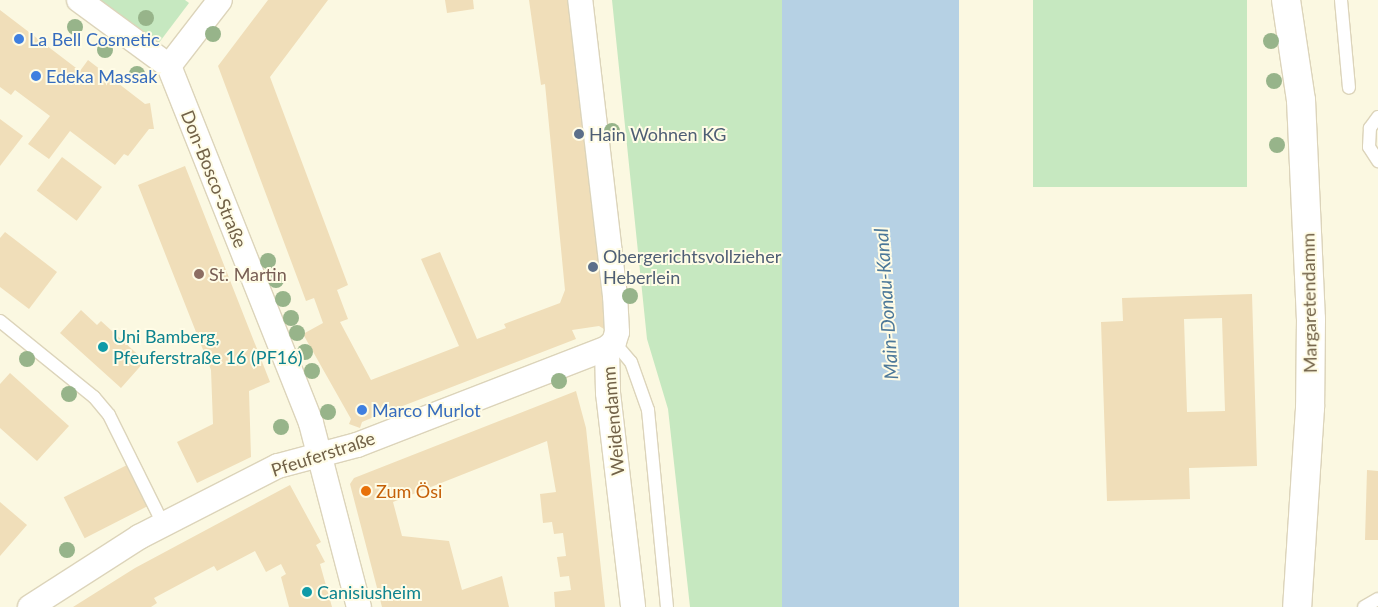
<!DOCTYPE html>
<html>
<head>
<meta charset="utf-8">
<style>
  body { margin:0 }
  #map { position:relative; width:1378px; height:607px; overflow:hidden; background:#fbf8e1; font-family:Lato,sans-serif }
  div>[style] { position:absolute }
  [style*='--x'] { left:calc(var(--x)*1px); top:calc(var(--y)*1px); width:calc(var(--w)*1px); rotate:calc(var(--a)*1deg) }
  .green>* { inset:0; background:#c6e8c0; transform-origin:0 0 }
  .water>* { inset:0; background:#b6d1e4; transform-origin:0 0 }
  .building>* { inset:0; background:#f0deb9; transform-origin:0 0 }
  .roads { filter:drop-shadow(1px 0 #dcd4ba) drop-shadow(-1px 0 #dcd4ba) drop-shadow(0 1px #dcd4ba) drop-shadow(0 -1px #dcd4ba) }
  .lane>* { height:12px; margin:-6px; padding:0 6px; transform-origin:6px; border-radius:6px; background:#fff }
  .street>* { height:24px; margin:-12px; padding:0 12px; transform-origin:12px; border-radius:12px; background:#fff }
  .secondary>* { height:28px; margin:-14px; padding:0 14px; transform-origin:14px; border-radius:14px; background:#fff }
  .trees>* { width:16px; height:16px; margin:-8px; border-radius:50%; background:#97b48a }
  .dots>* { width:14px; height:14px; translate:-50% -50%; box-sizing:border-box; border:2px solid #fffce6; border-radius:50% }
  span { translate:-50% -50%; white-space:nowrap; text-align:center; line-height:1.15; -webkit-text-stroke:4px #fffce6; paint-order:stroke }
  .shop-label { font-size:18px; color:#366cbe }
  .left { translate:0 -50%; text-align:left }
  .service-label { font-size:18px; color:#4e5e75 }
  .street-label { font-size:18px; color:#726248 }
  .education-label { font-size:18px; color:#785e54 }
  .culture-label { font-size:18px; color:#0d838f }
  .food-label { font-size:18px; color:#c56008 }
  .water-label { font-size:19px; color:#4c7899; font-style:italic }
</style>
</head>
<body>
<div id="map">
  <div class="green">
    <i style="clip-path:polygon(99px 0,185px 0,189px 3px,158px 44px)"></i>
    <i style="clip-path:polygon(612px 0,782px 0,832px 607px,690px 607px,668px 409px,647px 339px)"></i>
    <i style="left:1033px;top:0;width:214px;height:187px"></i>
  </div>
  <div class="water">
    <i style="left:782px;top:0;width:177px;height:609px"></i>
  </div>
  <div class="building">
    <i style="clip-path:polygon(268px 0,328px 0,270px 77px,348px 285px,337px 290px,348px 319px,340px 322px,371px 380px,459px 346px,421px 259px,440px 252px,477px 339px,506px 328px,504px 324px,560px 303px,565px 290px,545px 84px,541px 85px,529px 0,572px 0,610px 320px,604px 329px,599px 326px,572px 330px,576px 339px,369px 419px,362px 422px,360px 428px,349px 424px,351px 419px,303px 334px,323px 323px,314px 298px,306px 301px,218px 66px)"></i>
    <i style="clip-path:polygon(445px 0,473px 0,474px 9px,447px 13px)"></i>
    <i style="clip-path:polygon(0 10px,80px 71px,88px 60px,145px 104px,150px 103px,154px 129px,149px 129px,128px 156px,124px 154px,115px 165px,70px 131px,49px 159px,28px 144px,50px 116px,15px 90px,11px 95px,0 87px)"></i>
    <i style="clip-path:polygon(0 119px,23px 136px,0 166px)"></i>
    <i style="left:62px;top:157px;width:50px;height:42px;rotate:37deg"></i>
    <i style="clip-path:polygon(185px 166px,270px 382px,249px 391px,251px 457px,197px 483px,177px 442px,213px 424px,211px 370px,138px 185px)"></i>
    <i style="clip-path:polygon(5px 232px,57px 272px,29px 309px,0 287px,0 238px)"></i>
    <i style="clip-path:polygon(evenodd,1252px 294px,1257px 466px,1189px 468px,1190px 499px,1107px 501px,1101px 322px,1123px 321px,1122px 298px,1252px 294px,1222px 318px,1225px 411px,1187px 412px,1184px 319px,1222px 318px)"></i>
    <i style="clip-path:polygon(81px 310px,97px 325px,101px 321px,145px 361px,121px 388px,60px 333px)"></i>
    <i style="clip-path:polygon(10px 373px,69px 426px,37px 461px,0 428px,0 384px)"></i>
    <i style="clip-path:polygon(576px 391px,586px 428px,605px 607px,555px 607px,554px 592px,571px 590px,569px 576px,560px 577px,557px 557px,566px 556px,563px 533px,554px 534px,552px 522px,543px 523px,540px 494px,556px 492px,547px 441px,393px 502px,402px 536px,449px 541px,462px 590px,502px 576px,509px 607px,382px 607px,350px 484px,354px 478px)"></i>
    <i style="left:127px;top:465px;width:46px;height:71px;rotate:63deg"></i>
    <i style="clip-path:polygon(1367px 470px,1378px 471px,1378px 540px,1365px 540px)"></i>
    <i style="clip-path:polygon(290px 485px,321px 542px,316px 545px,325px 562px,320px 564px,332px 607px,289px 607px,281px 577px,286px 574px,281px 564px,266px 572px,255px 551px,217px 571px,214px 566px,154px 598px,157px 603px,151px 607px,73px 607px,135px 568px)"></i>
    <i style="clip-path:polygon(0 502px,27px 525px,0 556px)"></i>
  </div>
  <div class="roads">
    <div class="lane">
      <i style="--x:1341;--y:0;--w:88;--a:84.8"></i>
      <i style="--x:1378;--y:117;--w:14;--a:126"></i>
      <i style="--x:1370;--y:128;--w:19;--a:93"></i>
      <i style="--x:1369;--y:147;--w:17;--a:57"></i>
      <i style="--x:0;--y:321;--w:121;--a:39"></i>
      <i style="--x:94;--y:397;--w:23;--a:50"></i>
      <i style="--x:109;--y:415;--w:122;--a:63.6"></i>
      <i style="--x:614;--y:342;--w:26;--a:50"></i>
      <i style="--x:631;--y:362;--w:51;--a:70.5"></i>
      <i style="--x:648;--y:410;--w:198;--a:84.5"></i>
      <i style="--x:1364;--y:607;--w:16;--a:-30"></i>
    </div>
    <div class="street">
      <i style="--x:79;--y:0;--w:112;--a:36.3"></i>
      <i style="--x:169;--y:66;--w:384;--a:68.3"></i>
      <i style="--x:311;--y:423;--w:190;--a:75.4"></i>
      <i style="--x:169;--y:66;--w:83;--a:-52.3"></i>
      <i style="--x:607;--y:348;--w:45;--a:88.7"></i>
      <i style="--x:608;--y:393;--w:215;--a:83.3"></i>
      <i style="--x:30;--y:607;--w:130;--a:-32.7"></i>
      <i style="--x:139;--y:537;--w:156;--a:-27.1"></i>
      <i style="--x:278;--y:466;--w:82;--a:-14.9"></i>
      <i style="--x:357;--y:445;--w:268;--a:-21.2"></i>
      <i style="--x:607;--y:348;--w:9;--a:-41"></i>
      <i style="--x:614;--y:342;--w:10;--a:-73"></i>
      <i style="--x:617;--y:332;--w:36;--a:-93"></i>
      <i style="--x:615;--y:296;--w:298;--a:-96.7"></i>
    </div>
    <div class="secondary">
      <i style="--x:1286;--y:0;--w:101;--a:81.5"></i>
      <i style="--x:1301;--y:100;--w:219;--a:87.4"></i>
      <i style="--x:1311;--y:319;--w:89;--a:90.6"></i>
      <i style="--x:1310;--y:408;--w:199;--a:93.7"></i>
    </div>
  </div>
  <div class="trees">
    <i style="left:146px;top:18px"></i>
    <i style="left:75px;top:27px"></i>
    <i style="left:213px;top:34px"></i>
    <i style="left:1271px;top:41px"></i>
    <i style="left:105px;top:50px"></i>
    <i style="left:137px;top:74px"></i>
    <i style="left:1274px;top:81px"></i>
    <i style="left:612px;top:131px"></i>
    <i style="left:1277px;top:145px"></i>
    <i style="left:268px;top:261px"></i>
    <i style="left:276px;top:280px"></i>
    <i style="left:630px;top:296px"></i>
    <i style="left:283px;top:299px"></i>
    <i style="left:291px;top:318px"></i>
    <i style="left:297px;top:333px"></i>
    <i style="left:305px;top:352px"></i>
    <i style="left:27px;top:359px"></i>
    <i style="left:312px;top:371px"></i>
    <i style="left:559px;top:381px"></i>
    <i style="left:69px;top:394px"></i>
    <i style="left:328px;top:412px"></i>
    <i style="left:281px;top:427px"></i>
    <i style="left:67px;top:550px"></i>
  </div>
  <div class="dots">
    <i style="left:19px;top:39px;background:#3f7fe0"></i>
    <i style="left:36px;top:76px;background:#3f7fe0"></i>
    <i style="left:579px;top:134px;background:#5c6f8a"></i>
    <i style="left:593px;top:267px;background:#5c6f8a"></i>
    <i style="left:199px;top:274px;background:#8d6e63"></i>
    <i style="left:103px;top:347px;background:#0f9aa8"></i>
    <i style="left:362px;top:410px;background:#3f7fe0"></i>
    <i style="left:366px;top:491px;background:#e8710a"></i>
    <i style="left:307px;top:592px;background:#0f9aa8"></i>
  </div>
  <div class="shop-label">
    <span class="left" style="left:29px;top:39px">La Bell Cosmetic</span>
    <span class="left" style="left:46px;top:76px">Edeka Massak</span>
    <span class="left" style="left:372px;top:410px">Marco Murlot</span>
  </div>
  <div class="service-label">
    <span class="left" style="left:589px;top:134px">Hain Wohnen KG</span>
    <span class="left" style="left:603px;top:267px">Obergerichtsvollzieher<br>Heberlein</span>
  </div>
  <div class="street-label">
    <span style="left:214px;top:179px;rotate:68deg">Don-Bosco-Straße</span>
    <span style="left:1309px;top:303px;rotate:-91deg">Margaretendamm</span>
    <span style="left:613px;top:421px;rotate:-95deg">Weidendamm</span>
    <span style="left:323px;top:454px;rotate:-18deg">Pfeuferstraße</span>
  </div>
  <div class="education-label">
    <span class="left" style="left:209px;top:274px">St. Martin</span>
  </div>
  <div class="culture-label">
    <span class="left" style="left:113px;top:347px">Uni Bamberg,<br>Pfeuferstraße 16 (PF16)</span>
    <span class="left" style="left:317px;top:592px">Canisiusheim</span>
  </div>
  <div class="food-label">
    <span class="left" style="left:376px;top:491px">Zum Ösi</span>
  </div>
  <div class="water-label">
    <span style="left:886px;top:304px;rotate:-94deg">Main-Donau-Kanal</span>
  </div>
</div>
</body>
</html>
